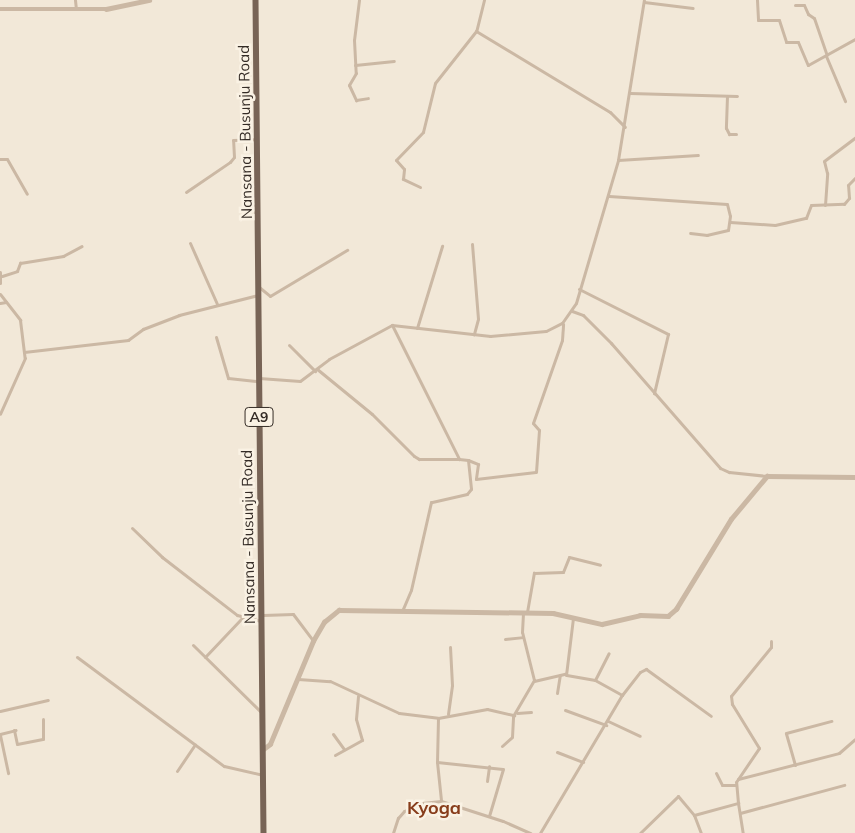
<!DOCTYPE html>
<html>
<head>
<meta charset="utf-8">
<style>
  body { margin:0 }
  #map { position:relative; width:855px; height:833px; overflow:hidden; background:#f2e8d8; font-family:Mulish,sans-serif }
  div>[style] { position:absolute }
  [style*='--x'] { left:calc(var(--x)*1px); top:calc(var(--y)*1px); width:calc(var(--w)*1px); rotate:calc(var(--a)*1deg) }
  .minor>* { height:3px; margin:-1.5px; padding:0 1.5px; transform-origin:1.5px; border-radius:1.5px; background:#cbb8a4 }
  .tertiary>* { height:4.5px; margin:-2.25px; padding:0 2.25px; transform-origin:2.25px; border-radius:2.25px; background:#cbb8a4 }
  .primary>* { height:5.5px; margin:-2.75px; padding:0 2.75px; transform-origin:2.75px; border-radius:2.75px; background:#786456 }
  span { translate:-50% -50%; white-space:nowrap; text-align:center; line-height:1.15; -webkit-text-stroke:5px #faf2e4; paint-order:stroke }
  .shield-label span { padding:1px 4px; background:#faf2e4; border:1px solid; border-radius:4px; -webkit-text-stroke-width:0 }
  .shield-label { font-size:14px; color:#352c26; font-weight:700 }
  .street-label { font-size:15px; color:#352c26 }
  .quarter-label { font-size:18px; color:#883d1b; font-weight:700 }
</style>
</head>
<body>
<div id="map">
  <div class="minor">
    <i style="--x:75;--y:0;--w:9;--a:84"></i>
    <i style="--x:359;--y:0;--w:40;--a:97.1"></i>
    <i style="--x:354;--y:40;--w:33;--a:87"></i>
    <i style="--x:356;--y:73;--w:14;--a:120"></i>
    <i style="--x:349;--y:85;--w:17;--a:65"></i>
    <i style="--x:356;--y:100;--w:12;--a:-9"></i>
    <i style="--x:484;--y:0;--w:32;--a:104"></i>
    <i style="--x:476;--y:31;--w:157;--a:31.2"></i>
    <i style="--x:610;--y:112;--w:21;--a:45"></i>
    <i style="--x:757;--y:0;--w:20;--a:87"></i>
    <i style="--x:758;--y:20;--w:21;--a:0"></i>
    <i style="--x:779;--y:20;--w:23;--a:72"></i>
    <i style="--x:786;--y:42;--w:12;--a:0"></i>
    <i style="--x:798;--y:42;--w:25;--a:67"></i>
    <i style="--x:808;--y:65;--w:54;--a:-29"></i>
    <i style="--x:644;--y:2;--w:49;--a:7"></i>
    <i style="--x:795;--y:5;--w:9;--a:0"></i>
    <i style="--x:804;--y:5;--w:10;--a:66"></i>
    <i style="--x:808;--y:14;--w:7;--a:34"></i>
    <i style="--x:814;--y:18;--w:39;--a:71"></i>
    <i style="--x:826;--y:56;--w:49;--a:67.1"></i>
    <i style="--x:355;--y:65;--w:39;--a:-6"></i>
    <i style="--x:630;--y:93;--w:107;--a:1.6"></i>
    <i style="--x:727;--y:96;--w:32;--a:92"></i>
    <i style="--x:726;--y:128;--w:7;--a:63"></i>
    <i style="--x:729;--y:134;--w:7;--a:0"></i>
    <i style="--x:0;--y:159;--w:7;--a:0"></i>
    <i style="--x:7;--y:159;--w:40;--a:60.3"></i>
    <i style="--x:618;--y:160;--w:80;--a:-3.6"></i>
    <i style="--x:420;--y:187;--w:19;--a:-155"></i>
    <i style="--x:403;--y:179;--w:10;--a:-84"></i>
    <i style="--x:404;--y:169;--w:12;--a:-132"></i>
    <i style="--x:396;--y:160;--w:39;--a:-46"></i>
    <i style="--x:423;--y:132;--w:50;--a:-76.2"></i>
    <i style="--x:435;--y:83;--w:66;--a:-51.7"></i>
    <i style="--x:186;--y:192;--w:53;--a:-34.3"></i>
    <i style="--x:230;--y:162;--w:6;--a:-51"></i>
    <i style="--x:234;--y:157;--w:17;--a:-93"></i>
    <i style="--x:233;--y:140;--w:24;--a:-2"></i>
    <i style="--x:609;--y:196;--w:118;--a:3.9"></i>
    <i style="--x:727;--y:204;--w:12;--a:76"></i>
    <i style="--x:730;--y:216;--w:14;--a:98"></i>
    <i style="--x:728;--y:230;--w:22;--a:167"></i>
    <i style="--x:707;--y:235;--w:17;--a:-173"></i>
    <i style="--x:825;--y:205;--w:32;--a:-86"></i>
    <i style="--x:827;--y:173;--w:12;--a:-104"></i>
    <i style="--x:824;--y:161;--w:39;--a:-37"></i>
    <i style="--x:730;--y:222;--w:45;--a:3.8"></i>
    <i style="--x:775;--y:225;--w:32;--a:-13"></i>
    <i style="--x:806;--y:218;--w:14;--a:-69"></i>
    <i style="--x:811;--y:205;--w:33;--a:-2"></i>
    <i style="--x:844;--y:204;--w:8;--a:-50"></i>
    <i style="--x:849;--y:198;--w:13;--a:-94"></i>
    <i style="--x:848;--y:185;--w:10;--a:-45"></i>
    <i style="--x:190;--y:243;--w:67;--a:66.1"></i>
    <i style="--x:472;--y:244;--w:75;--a:85.4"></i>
    <i style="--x:478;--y:319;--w:16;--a:105"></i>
    <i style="--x:0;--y:272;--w:11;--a:90"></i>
    <i style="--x:2;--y:276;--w:16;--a:-18"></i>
    <i style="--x:17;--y:271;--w:9;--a:-69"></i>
    <i style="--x:20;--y:263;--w:44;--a:-9.2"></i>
    <i style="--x:63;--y:256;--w:21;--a:-28"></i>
    <i style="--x:259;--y:287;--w:14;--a:39"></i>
    <i style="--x:270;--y:296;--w:90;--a:-30.9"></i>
    <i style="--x:579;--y:289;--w:100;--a:26.8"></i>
    <i style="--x:668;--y:334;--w:61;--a:103.3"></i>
    <i style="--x:0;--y:294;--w:33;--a:52"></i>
    <i style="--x:20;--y:320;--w:38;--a:83"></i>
    <i style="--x:25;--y:358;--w:61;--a:114.1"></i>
    <i style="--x:0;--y:303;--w:6;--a:-9"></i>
    <i style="--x:572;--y:311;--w:12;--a:20"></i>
    <i style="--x:583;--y:315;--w:40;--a:45"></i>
    <i style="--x:611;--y:343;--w:166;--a:48.9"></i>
    <i style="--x:720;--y:468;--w:10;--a:24"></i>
    <i style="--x:729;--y:472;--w:38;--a:6"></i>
    <i style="--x:392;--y:325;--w:150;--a:63.4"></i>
    <i style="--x:459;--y:459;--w:9;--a:6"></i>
    <i style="--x:468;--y:460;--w:29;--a:84"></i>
    <i style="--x:471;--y:489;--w:6;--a:129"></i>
    <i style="--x:467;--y:494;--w:37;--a:167"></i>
    <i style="--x:431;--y:502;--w:90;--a:102.8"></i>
    <i style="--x:411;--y:590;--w:23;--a:113"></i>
    <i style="--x:417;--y:328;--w:86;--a:-73"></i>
    <i style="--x:216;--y:337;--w:43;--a:73.7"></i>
    <i style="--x:228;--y:378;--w:31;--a:6"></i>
    <i style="--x:289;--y:345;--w:37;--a:45"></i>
    <i style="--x:24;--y:352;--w:105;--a:-6.6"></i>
    <i style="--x:128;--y:340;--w:19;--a:-36"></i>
    <i style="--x:143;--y:329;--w:39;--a:-21"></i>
    <i style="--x:179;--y:315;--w:81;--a:-14.2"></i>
    <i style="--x:317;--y:369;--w:71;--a:39.3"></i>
    <i style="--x:372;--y:414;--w:59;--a:45"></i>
    <i style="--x:414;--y:456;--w:6;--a:31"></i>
    <i style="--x:419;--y:459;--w:40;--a:0"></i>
    <i style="--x:259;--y:378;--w:41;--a:4.2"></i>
    <i style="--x:300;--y:381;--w:36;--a:-37"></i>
    <i style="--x:329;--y:359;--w:72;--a:-28.4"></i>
    <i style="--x:392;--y:325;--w:99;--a:6.4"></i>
    <i style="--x:490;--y:336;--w:56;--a:-5.1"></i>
    <i style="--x:546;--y:331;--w:18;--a:-27"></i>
    <i style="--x:562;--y:323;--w:24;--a:-55"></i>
    <i style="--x:576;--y:303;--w:149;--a:-73.6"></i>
    <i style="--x:618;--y:160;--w:162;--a:-80.8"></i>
    <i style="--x:468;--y:460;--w:11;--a:22"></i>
    <i style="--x:478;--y:464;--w:15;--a:98"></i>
    <i style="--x:476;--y:479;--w:60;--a:-6.7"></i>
    <i style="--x:536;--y:472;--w:42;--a:-85.9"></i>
    <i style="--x:539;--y:430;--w:9;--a:-131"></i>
    <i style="--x:533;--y:423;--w:88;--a:-70.7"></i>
    <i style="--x:562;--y:340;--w:16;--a:-86"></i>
    <i style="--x:132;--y:528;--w:42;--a:44"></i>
    <i style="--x:162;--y:557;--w:95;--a:37.7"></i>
    <i style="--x:237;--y:615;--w:25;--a:14"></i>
    <i style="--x:527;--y:612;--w:40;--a:-80"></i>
    <i style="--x:534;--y:573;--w:29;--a:-2"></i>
    <i style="--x:563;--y:572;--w:16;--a:-68"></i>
    <i style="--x:569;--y:557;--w:32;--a:14"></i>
    <i style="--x:263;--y:615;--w:30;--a:-2"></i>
    <i style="--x:293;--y:614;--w:34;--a:53"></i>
    <i style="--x:505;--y:639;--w:18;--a:-6"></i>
    <i style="--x:193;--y:645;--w:97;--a:44.6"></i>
    <i style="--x:77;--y:657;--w:183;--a:36.6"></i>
    <i style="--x:224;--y:766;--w:40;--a:13"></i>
    <i style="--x:205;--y:657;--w:54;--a:-46.5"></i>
    <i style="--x:298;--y:679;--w:32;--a:4"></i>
    <i style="--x:330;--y:681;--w:76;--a:24.9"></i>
    <i style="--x:399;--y:713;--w:39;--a:7"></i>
    <i style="--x:438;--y:718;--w:44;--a:91.3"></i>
    <i style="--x:437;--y:762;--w:39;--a:84"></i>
    <i style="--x:595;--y:680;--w:30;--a:-63"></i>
    <i style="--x:534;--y:681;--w:32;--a:-13"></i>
    <i style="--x:557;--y:693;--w:18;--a:-81"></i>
    <i style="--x:622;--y:695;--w:29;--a:-52"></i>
    <i style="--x:640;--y:672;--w:7;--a:-27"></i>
    <i style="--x:646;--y:669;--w:80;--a:35.9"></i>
    <i style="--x:565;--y:710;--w:44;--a:20.1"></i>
    <i style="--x:0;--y:711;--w:49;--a:-12.9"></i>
    <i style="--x:517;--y:713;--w:14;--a:-4"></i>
    <i style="--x:448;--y:714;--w:29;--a:-82"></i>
    <i style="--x:452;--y:685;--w:38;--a:-93"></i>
    <i style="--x:438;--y:718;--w:50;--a:-10.4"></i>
    <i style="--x:487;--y:709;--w:28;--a:13"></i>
    <i style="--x:608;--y:721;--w:35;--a:25"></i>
    <i style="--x:14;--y:730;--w:14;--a:78"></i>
    <i style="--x:17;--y:744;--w:26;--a:-11"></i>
    <i style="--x:43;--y:739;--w:20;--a:-90"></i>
    <i style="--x:0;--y:734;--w:16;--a:-14"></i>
    <i style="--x:333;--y:734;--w:19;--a:54"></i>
    <i style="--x:0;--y:735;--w:39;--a:78"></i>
    <i style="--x:502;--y:746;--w:13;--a:-42"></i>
    <i style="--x:512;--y:737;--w:21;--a:-87"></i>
    <i style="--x:513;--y:716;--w:42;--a:-59.7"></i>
    <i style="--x:534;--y:680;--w:49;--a:-104"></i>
    <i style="--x:522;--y:632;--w:19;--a:-87"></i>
    <i style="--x:557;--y:752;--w:28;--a:21"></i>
    <i style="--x:335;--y:755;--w:31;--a:-29"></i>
    <i style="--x:362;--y:740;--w:22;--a:-106"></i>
    <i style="--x:356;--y:719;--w:23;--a:-85"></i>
    <i style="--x:437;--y:762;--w:66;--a:6.1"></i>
    <i style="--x:503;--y:769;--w:49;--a:106.6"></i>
    <i style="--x:795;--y:765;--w:33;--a:-106"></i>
    <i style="--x:786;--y:733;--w:47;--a:-14.9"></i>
    <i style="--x:177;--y:771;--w:32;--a:-56"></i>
    <i style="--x:716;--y:773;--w:13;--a:63"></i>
    <i style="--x:722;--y:785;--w:14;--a:0"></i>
    <i style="--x:738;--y:779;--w:104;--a:-14.4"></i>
    <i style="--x:839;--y:753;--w:21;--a:-41"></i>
    <i style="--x:487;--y:781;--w:15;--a:-82"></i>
    <i style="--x:738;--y:803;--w:30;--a:81"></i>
    <i style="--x:740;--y:813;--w:108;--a:-15.1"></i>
    <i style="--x:694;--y:815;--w:19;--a:69"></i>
    <i style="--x:393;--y:833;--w:16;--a:-72"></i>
    <i style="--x:398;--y:818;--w:9;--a:-49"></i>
    <i style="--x:404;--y:811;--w:20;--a:-24"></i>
    <i style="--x:422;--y:803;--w:19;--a:-6"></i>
    <i style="--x:441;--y:801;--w:65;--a:17.9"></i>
    <i style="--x:503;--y:821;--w:30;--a:24"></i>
    <i style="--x:540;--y:833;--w:161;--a:-59.3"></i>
    <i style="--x:622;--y:695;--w:31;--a:-151"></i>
    <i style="--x:595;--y:680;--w:29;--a:-170"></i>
    <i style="--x:566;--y:675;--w:57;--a:-83"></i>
    <i style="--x:640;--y:833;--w:53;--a:-44.2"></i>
    <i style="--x:678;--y:796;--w:25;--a:50"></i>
    <i style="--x:694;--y:815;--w:46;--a:-15.3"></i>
    <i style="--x:738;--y:803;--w:21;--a:-95"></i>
    <i style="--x:736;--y:782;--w:41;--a:-55.9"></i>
    <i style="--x:759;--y:748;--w:52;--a:-121.5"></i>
    <i style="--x:732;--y:704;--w:8;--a:-97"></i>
    <i style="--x:731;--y:696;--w:63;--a:-50.8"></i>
    <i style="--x:771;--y:647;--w:6;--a:-90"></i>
  </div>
  <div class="tertiary">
    <i style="--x:0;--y:9;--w:106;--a:0"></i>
    <i style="--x:106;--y:9;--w:44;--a:-11.8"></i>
    <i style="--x:262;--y:750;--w:10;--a:-37"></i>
    <i style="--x:270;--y:744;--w:112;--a:-67.3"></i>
    <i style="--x:313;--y:641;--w:22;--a:-60"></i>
    <i style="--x:324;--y:622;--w:19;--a:-39"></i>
    <i style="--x:339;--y:610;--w:214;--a:0.8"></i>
    <i style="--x:553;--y:613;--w:50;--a:12.7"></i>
    <i style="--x:602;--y:624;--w:39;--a:-13"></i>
    <i style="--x:640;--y:615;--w:28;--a:2"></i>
    <i style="--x:668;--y:616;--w:11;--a:-41"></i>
    <i style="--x:676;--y:609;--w:105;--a:-58.6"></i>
    <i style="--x:731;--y:519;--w:56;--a:-50.1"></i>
    <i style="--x:767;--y:476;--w:88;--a:0.7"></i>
  </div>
  <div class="primary">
    <i style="--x:256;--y:0;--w:833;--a:89.45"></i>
  </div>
  <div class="shield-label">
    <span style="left:259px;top:417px">A9</span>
  </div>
  <div class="street-label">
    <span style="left:245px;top:132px;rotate:-91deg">Nansana - Busunju Road</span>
    <span style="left:248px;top:537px;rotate:-91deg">Nansana - Busunju Road</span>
  </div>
  <div class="quarter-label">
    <span style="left:434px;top:808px">Kyoga</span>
  </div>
</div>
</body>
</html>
